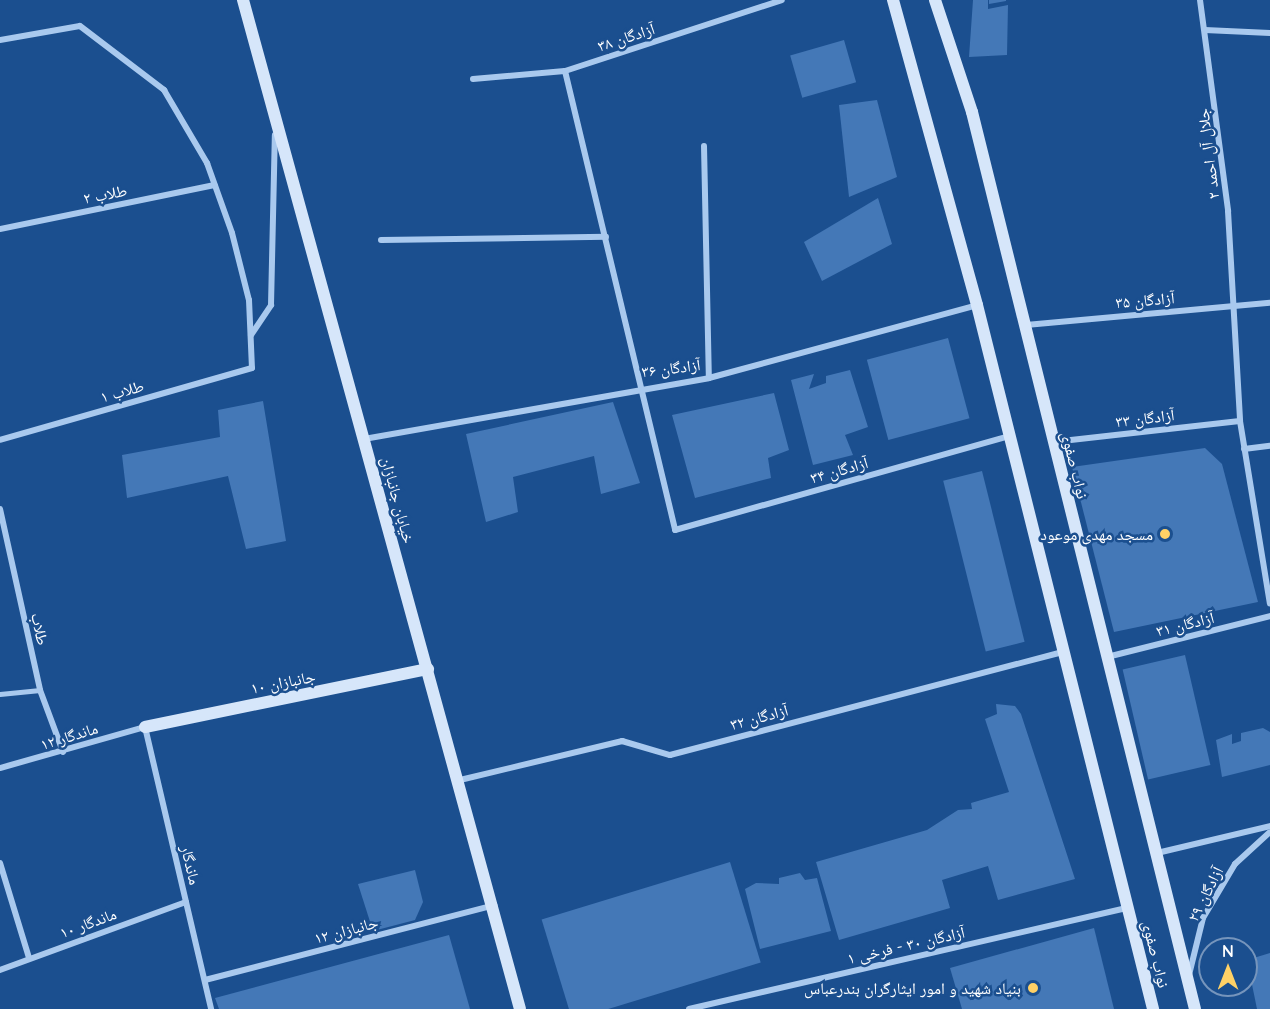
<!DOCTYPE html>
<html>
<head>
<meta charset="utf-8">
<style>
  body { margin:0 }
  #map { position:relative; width:1270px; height:1009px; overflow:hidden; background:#1b4f8f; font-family:Quicksand,"Noto Naskh Arabic",sans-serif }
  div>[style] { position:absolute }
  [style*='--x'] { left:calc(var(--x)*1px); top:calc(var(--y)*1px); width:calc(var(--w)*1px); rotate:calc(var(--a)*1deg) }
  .building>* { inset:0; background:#4478b7; transform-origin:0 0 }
  .lane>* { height:4.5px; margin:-2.25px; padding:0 2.25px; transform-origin:2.25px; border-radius:2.25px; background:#a9c9ee }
  .street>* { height:6px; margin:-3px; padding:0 3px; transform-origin:3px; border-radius:3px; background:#a9c9ee }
  .secondary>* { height:12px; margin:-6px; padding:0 6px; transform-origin:6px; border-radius:6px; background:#d6e6fa }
  .dots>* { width:16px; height:16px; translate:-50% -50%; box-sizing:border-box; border:3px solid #1b4f8f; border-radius:50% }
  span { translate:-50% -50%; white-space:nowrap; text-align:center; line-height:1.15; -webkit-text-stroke:5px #1b4f8f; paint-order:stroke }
  .street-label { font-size:16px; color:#fff }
  .poi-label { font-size:16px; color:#fff }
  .right { translate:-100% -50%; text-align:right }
  .north { position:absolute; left:1198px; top:937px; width:60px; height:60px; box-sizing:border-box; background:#1b4f8f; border:2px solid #7695bc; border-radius:50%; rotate:0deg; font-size:16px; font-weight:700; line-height:24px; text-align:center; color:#fff }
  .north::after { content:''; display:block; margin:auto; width:21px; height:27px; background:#ffd166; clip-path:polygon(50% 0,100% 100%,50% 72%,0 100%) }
</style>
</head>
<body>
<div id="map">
  <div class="building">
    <i style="clip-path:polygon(973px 0,988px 0,988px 9px,1008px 5px,1007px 55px,969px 57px)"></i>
    <i style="clip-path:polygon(989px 0,1006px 0,1006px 1px,989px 4px)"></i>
    <i style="left:844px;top:40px;width:44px;height:56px;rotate:74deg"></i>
    <i style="clip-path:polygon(877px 100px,897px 177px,849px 197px,839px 105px)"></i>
    <i style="clip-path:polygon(878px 198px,892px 244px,822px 281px,804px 242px)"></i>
    <i style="left:948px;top:338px;width:83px;height:84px;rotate:75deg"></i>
    <i style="clip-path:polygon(850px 370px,868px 427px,845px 435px,853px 455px,813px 465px,791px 380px,814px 374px,809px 389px,826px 383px,826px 376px)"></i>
    <i style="clip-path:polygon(774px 393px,789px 450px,768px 458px,771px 478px,695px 498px,672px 415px)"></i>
    <i style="clip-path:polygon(263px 401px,286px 541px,246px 549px,228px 476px,127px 498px,122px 455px,220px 437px,218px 410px)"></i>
    <i style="clip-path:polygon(613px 402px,640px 483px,601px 494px,594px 456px,513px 477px,518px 512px,486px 522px,466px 434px)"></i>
    <i style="clip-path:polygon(1205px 448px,1222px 464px,1258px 602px,1114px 632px,1072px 467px)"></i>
    <i style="left:982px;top:471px;width:176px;height:40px;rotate:76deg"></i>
    <i style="left:1185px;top:655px;width:113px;height:64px;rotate:77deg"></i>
    <i style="clip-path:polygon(996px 704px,1015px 706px,1021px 714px,1075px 879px,998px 900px,988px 866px,942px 880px,950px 908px,839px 940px,816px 862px,927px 830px,958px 810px,972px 809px,971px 803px,1009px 792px,985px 719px,997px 714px)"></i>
    <i style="clip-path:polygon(1263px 728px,1270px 732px,1270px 765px,1222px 777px,1216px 740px,1232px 734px,1232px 744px,1241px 741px,1241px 733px)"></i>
    <i style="left:730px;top:862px;width:105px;height:197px;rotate:73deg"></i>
    <i style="clip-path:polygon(415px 870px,423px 902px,415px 920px,373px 931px,358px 884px)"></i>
    <i style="clip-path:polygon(800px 873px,805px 880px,817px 878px,831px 931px,760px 949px,745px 889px,756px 883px,779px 884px,779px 878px)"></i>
    <i style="clip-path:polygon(1094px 928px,1114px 1009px,962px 1009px,950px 968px)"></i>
    <i style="clip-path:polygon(449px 935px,470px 1009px,219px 1009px,215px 998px)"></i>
    <i style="clip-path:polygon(1270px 953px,1270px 1009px,1257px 1009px,1247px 960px)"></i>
  </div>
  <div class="lane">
    <i style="--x:0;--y:694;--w:40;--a:-5.7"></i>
  </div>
  <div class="street">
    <i style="--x:1200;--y:0;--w:213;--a:82.4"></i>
    <i style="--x:1228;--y:211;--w:210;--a:86.7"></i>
    <i style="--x:1240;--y:421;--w:185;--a:80.7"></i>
    <i style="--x:1205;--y:30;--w:65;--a:2.6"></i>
    <i style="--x:0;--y:40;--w:81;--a:-9.9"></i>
    <i style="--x:80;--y:26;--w:106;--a:37.3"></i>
    <i style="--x:164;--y:90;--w:85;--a:59.5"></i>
    <i style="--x:207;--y:163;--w:74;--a:70.3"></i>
    <i style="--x:232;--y:233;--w:69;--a:75.8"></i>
    <i style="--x:249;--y:300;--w:68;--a:87.5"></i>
    <i style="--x:252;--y:368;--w:262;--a:164.1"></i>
    <i style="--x:565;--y:71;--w:472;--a:76.5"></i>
    <i style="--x:675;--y:530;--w:347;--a:-15.7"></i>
    <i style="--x:473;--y:79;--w:92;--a:-5"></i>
    <i style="--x:565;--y:71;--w:228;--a:-18.1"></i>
    <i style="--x:704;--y:146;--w:232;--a:88.8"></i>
    <i style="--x:0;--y:229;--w:219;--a:-11.6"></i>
    <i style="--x:381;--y:240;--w:225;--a:-0.8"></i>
    <i style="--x:1026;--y:325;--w:245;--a:-5.2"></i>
    <i style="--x:251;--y:335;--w:36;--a:-56"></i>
    <i style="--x:271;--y:305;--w:170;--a:-88.7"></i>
    <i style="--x:364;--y:439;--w:350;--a:-10"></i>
    <i style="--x:709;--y:378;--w:278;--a:-15.2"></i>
    <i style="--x:1053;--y:442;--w:188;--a:-6.4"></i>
    <i style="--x:1244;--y:449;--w:26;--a:-7"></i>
    <i style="--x:0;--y:509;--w:185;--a:77.5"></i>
    <i style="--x:40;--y:690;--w:66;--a:69.6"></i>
    <i style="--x:1107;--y:657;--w:168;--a:-14.1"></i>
    <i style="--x:0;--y:768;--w:151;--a:-15.8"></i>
    <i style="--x:145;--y:727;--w:290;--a:76.8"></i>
    <i style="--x:460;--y:780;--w:167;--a:-13.5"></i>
    <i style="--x:622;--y:741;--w:50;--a:16.3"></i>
    <i style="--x:670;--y:755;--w:406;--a:-14.7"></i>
    <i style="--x:1157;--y:853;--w:116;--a:-13.4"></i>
    <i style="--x:0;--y:863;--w:99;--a:73"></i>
    <i style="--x:0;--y:970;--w:198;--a:-20.1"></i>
    <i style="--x:1189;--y:975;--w:59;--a:-76.2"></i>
    <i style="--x:1203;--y:918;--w:63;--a:-59.3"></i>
    <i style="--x:1235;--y:864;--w:47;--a:-42.4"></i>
    <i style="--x:205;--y:980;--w:299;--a:-14.5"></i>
    <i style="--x:689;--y:1009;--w:449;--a:-13"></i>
  </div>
  <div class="secondary">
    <i style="--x:243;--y:0;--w:1046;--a:74.65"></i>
    <i style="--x:893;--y:0;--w:316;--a:74.6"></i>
    <i style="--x:977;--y:305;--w:726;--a:75.96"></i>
    <i style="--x:935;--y:0;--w:118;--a:71.7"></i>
    <i style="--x:972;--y:112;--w:924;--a:76.04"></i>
    <i style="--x:145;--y:727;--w:289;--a:-11.6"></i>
  </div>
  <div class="dots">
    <i style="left:1165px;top:534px;background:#ffd166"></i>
    <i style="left:1033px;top:988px;background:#ffd166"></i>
  </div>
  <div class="street-label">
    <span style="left:626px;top:37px;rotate:-18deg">آزادگان ۳۸</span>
    <span style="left:1208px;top:154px;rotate:-97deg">جلال آل احمد ۲</span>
    <span style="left:105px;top:194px;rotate:-11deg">طلاب ۲</span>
    <span style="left:1145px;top:300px;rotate:-5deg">آزادگان ۳۵</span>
    <span style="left:671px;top:368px;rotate:-7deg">آزادگان ۳۶</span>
    <span style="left:122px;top:391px;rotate:-16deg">طلاب ۱</span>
    <span style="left:1145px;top:418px;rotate:-7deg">آزادگان ۳۳</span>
    <span style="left:1075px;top:465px;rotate:76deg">نواب صفوی</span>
    <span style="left:839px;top:470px;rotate:-16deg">آزادگان ۳۴</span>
    <span style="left:398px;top:500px;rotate:75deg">خیابان جانبازان</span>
    <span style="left:1185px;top:624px;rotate:-14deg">آزادگان ۳۱</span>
    <span style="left:40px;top:629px;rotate:78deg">طلاب</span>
    <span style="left:283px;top:682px;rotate:-11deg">جانبازان ۱۰</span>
    <span style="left:759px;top:717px;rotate:-15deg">آزادگان ۳۲</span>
    <span style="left:69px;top:736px;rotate:-17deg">ماندگار ۱۲</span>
    <span style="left:191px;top:865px;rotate:77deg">ماندگار</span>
    <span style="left:1205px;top:894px;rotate:-63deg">آزادگان ۲۹</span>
    <span style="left:88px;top:923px;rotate:-20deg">ماندگار ۱۰</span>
    <span style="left:346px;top:930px;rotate:-15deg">جانبازان ۱۲</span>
    <span style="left:906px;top:945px;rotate:-13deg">آزادگان ۳۰ - فرخی ۱</span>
    <span style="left:1156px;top:954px;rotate:76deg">نواب صفوی</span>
  </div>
  <div class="poi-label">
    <span class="right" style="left:1153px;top:534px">مسجد مهدی موعود</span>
    <span class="right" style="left:1021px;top:988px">بنیاد شهید و امور ایثارگران بندرعباس</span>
  </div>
  <div class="north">N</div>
</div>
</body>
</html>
